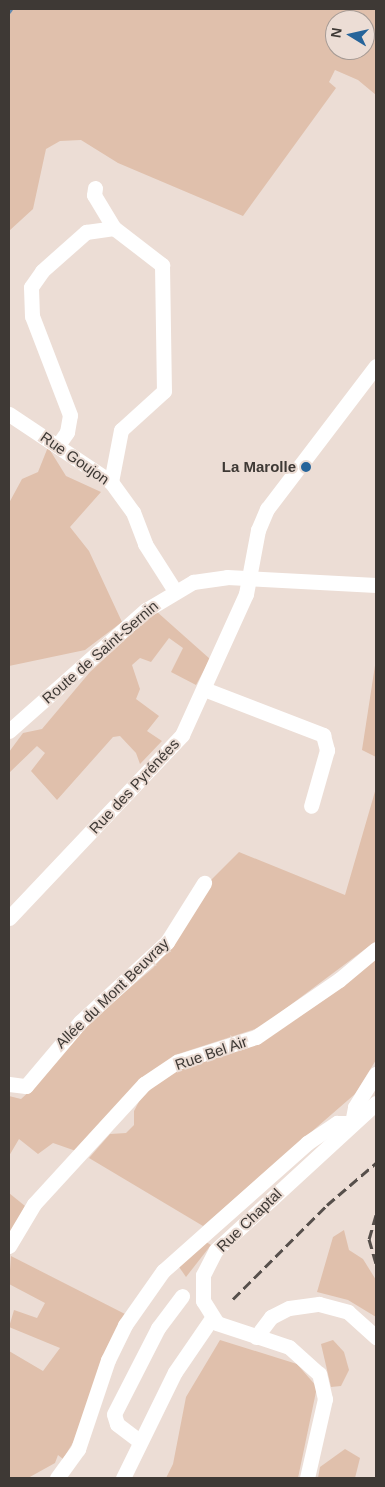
<!DOCTYPE html>
<html>
<head>
<meta charset="utf-8">
<style>
  body { margin:0 }
  #map { position:relative; width:385px; height:1487px; overflow:hidden; background:#ecddd5; font-family:Helvetica,sans-serif }
  div>[style] { position:absolute }
  [style*='--x'] { left:calc(var(--x)*1px); top:calc(var(--y)*1px); width:calc(var(--w)*1px); rotate:calc(var(--a)*1deg) }
  .green>* { inset:0; background:#e0c0ac }
  .stream>* { height:3px; margin:-1.5px; padding:0 1.5px; transform-origin:1.5px; border-radius:1.5px; background:#6088af }
  .minor>* { height:15px; margin:-7.5px; padding:0 7.5px; transform-origin:7.5px; border-radius:7.5px; background:#fff }
  .rail>* { height:3px; margin-top:-1.5px; transform-origin:0; background:repeating-linear-gradient(90deg,#564f4b 0 10px,transparent 0 15px) }
  .dots>* { width:14px; height:14px; translate:-50% -50%; box-sizing:border-box; border:2px solid #ecddd5; border-radius:50% }
  span { translate:-50% -50%; white-space:nowrap; text-align:center; line-height:1.15; -webkit-text-stroke:4px #ecddd5; paint-order:stroke }
  .street-label { font-size:15px; color:#3e3935 }
  .poi-label { font-size:15px; color:#3e3935; font-weight:700 }
  .right { translate:-100% -50%; text-align:right }
  .frame { position:absolute; inset:0; border:10px solid #3e3935; pointer-events:none }
  .north { position:absolute; left:325px; top:10px; width:50px; height:50px; box-sizing:border-box; background:#ecddd5; border:1px solid #a69b95; border-radius:50%; rotate:279deg; font-size:14px; font-weight:700; line-height:20px; text-align:center; color:#3e3935 }
  .north::after { content:''; display:block; margin:auto; width:18px; height:22px; background:#26649a; clip-path:polygon(50% 0,100% 100%,50% 72%,0 100%) }
</style>
</head>
<body>
<div id="map">
  <div class="green">
    <i style="clip-path:polygon(evenodd,9px 9px,376px 9px,376px 95px,358px 80px,335px 70px,329px 82px,336px 88px,243px 216px,118px 163px,81px 140px,60px 141px,46px 149px,33px 209px,9px 231px,9px 9px,335px 20px,365px 20px,365px 50px,335px 50px,335px 20px)"></i>
    <i style="clip-path:polygon(48px 447px,66px 476px,101px 492px,70px 527px,89px 551px,122px 622px,85px 650px,9px 666px,9px 503px,22px 479px,38px 472px)"></i>
    <i style="clip-path:polygon(156px 611px,210px 659px,196px 685px,171px 672px,183px 648px,169px 638px,151px 662px,140px 658px,132px 665px,140px 689px,136px 699px,159px 716px,147px 731px,162px 741px,140px 764px,136px 753px,120px 736px,113px 737px,57px 800px,31px 771px,45px 753px,37px 746px,9px 773px,9px 752px,23px 733px,42px 729px,90px 672px)"></i>
    <i style="clip-path:polygon(376px 659px,376px 757px,362px 750px)"></i>
    <i style="clip-path:polygon(376px 788px,376px 941px,261px 1027px,178px 1054px,76px 1151px,53px 1143px,38px 1154px,19px 1139px,9px 1156px,9px 1096px,21px 1099px,31px 1090px,83px 1028px,153px 968px,171px 947px,210px 881px,239px 852px,345px 895px)"></i>
    <i style="clip-path:polygon(376px 958px,376px 1060px,355px 1094px,203px 1226px,89px 1158px,110px 1134px,126px 1133px,134px 1125px,134px 1111px,144px 1092px,163px 1076px,204px 1061px)"></i>
    <i style="clip-path:polygon(9px 1193px,25px 1206px,9px 1237px)"></i>
    <i style="clip-path:polygon(344px 1230px,349px 1250px,363px 1259px,376px 1280px,376px 1317px,348px 1300px,317px 1292px,333px 1237px)"></i>
    <i style="clip-path:polygon(203px 1240px,211px 1245px,186px 1277px,177px 1264px)"></i>
    <i style="clip-path:polygon(11px 1256px,125px 1314px,83px 1426px,63px 1459px,58px 1455px,55px 1463px,28px 1478px,9px 1478px,9px 1351px,43px 1371px,60px 1348px,9px 1327px,14px 1310px,37px 1318px,45px 1303px,9px 1284px)"></i>
    <i style="clip-path:polygon(220px 1340px,297px 1364px,317px 1387px,298px 1478px,166px 1478px,173px 1464px,186px 1397px)"></i>
    <i style="clip-path:polygon(333px 1340px,344px 1352px,349px 1370px,341px 1386px,331px 1387px,321px 1344px)"></i>
    <i style="clip-path:polygon(345px 1449px,360px 1458px,355px 1478px,318px 1478px,320px 1467px)"></i>
  </div>
  <div class="stream">
    <i style="--x:9;--y:12;--w:4;--a:-56"></i>
  </div>
  <div class="minor">
    <i style="--x:95;--y:188;--w:7;--a:98"></i>
    <i style="--x:94;--y:195;--w:39;--a:59"></i>
    <i style="--x:9;--y:414;--w:123;--a:33.7"></i>
    <i style="--x:111;--y:482;--w:37;--a:54"></i>
    <i style="--x:133;--y:512;--w:34;--a:69"></i>
    <i style="--x:145;--y:544;--w:56;--a:57.4"></i>
    <i style="--x:58;--y:445;--w:16;--a:-55"></i>
    <i style="--x:67;--y:432;--w:17;--a:-80"></i>
    <i style="--x:70;--y:415;--w:106;--a:-111"></i>
    <i style="--x:32;--y:316;--w:29;--a:-92"></i>
    <i style="--x:31;--y:287;--w:19;--a:-55"></i>
    <i style="--x:42;--y:271;--w:59;--a:-41.6"></i>
    <i style="--x:86;--y:232;--w:28;--a:-8"></i>
    <i style="--x:114;--y:228;--w:61;--a:37.6"></i>
    <i style="--x:162;--y:265;--w:126;--a:89.1"></i>
    <i style="--x:164;--y:391;--w:58;--a:137.8"></i>
    <i style="--x:121;--y:430;--w:53;--a:100.9"></i>
    <i style="--x:204;--y:689;--w:128;--a:21.1"></i>
    <i style="--x:323;--y:735;--w:16;--a:75"></i>
    <i style="--x:327;--y:750;--w:58;--a:105.9"></i>
    <i style="--x:9;--y:731;--w:183;--a:-41.5"></i>
    <i style="--x:146;--y:610;--w:55;--a:-30.8"></i>
    <i style="--x:193;--y:582;--w:34;--a:-8"></i>
    <i style="--x:227;--y:577;--w:149;--a:3.1"></i>
    <i style="--x:9;--y:918;--w:252;--a:-46.6"></i>
    <i style="--x:182;--y:735;--w:155;--a:-65.6"></i>
    <i style="--x:246;--y:594;--w:65;--a:-79.4"></i>
    <i style="--x:258;--y:530;--w:23;--a:-67"></i>
    <i style="--x:267;--y:509;--w:180;--a:-52.7"></i>
    <i style="--x:9;--y:1084;--w:17;--a:7"></i>
    <i style="--x:26;--y:1086;--w:84;--a:-49.8"></i>
    <i style="--x:80;--y:1022;--w:118;--a:-42.6"></i>
    <i style="--x:167;--y:942;--w:70;--a:-57.9"></i>
    <i style="--x:352;--y:1123;--w:16;--a:-79"></i>
    <i style="--x:355;--y:1107;--w:39;--a:-58"></i>
    <i style="--x:9;--y:1246;--w:49;--a:-59.2"></i>
    <i style="--x:34;--y:1204;--w:163;--a:-47.5"></i>
    <i style="--x:144;--y:1084;--w:40;--a:-34"></i>
    <i style="--x:177;--y:1062;--w:83;--a:-17.6"></i>
    <i style="--x:256;--y:1037;--w:101;--a:-34.5"></i>
    <i style="--x:339;--y:980;--w:48;--a:-40"></i>
    <i style="--x:256;--y:1337;--w:25;--a:-53"></i>
    <i style="--x:271;--y:1317;--w:20;--a:-27"></i>
    <i style="--x:289;--y:1308;--w:30;--a:-8"></i>
    <i style="--x:319;--y:1304;--w:30;--a:15"></i>
    <i style="--x:348;--y:1312;--w:38;--a:42"></i>
    <i style="--x:138;--y:1440;--w:26;--a:-143"></i>
    <i style="--x:117;--y:1424;--w:10;--a:-107"></i>
    <i style="--x:114;--y:1414;--w:97;--a:-62.9"></i>
    <i style="--x:158;--y:1328;--w:40;--a:-53"></i>
    <i style="--x:57;--y:1478;--w:36;--a:-54"></i>
    <i style="--x:78;--y:1449;--w:94;--a:-71.4"></i>
    <i style="--x:108;--y:1360;--w:39;--a:-64"></i>
    <i style="--x:125;--y:1325;--w:66;--a:-54.9"></i>
    <i style="--x:163;--y:1271;--w:193;--a:-41.6"></i>
    <i style="--x:307;--y:1143;--w:36;--a:-34"></i>
    <i style="--x:337;--y:1123;--w:15;--a:0"></i>
    <i style="--x:123;--y:1478;--w:118;--a:-63.9"></i>
    <i style="--x:175;--y:1372;--w:65;--a:-55.6"></i>
    <i style="--x:307;--y:1478;--w:81;--a:-77.2"></i>
    <i style="--x:325;--y:1399;--w:26;--a:-103"></i>
    <i style="--x:319;--y:1374;--w:40;--a:-138"></i>
    <i style="--x:289;--y:1347;--w:76;--a:-161.6"></i>
    <i style="--x:217;--y:1323;--w:26;--a:-122"></i>
    <i style="--x:203;--y:1301;--w:26;--a:-90"></i>
    <i style="--x:203;--y:1275;--w:28;--a:-63"></i>
    <i style="--x:216;--y:1250;--w:217;--a:-42.6"></i>
  </div>
  <div class="rail">
    <i style="--x:376;--y:1215;--w:25;--a:106"></i>
    <i style="--x:369;--y:1239;--w:26;--a:74"></i>
    <i style="--x:233;--y:1299;--w:133;--a:-45"></i>
    <i style="--x:327;--y:1205;--w:65;--a:-40.6"></i>
  </div>
  <div class="dots">
    <i style="left:306px;top:467px;background:#26649a"></i>
  </div>
  <div class="street-label">
    <span style="left:75px;top:458px;rotate:35deg">Rue Goujon</span>
    <span style="left:100px;top:652px;rotate:-41deg">Route de Saint-Sernin</span>
    <span style="left:134px;top:786px;rotate:-47deg">Rue des Pyrénées</span>
    <span style="left:112px;top:993px;rotate:-44deg">Allée du Mont Beuvray</span>
    <span style="left:211px;top:1053px;rotate:-19deg">Rue Bel Air</span>
    <span style="left:249px;top:1220px;rotate:-44deg">Rue Chaptal</span>
  </div>
  <div class="poi-label">
    <span class="right" style="left:296px;top:467px">La Marolle</span>
  </div>
  <div class="frame"></div>
  <div class="north">N</div>
</div>
</body>
</html>
